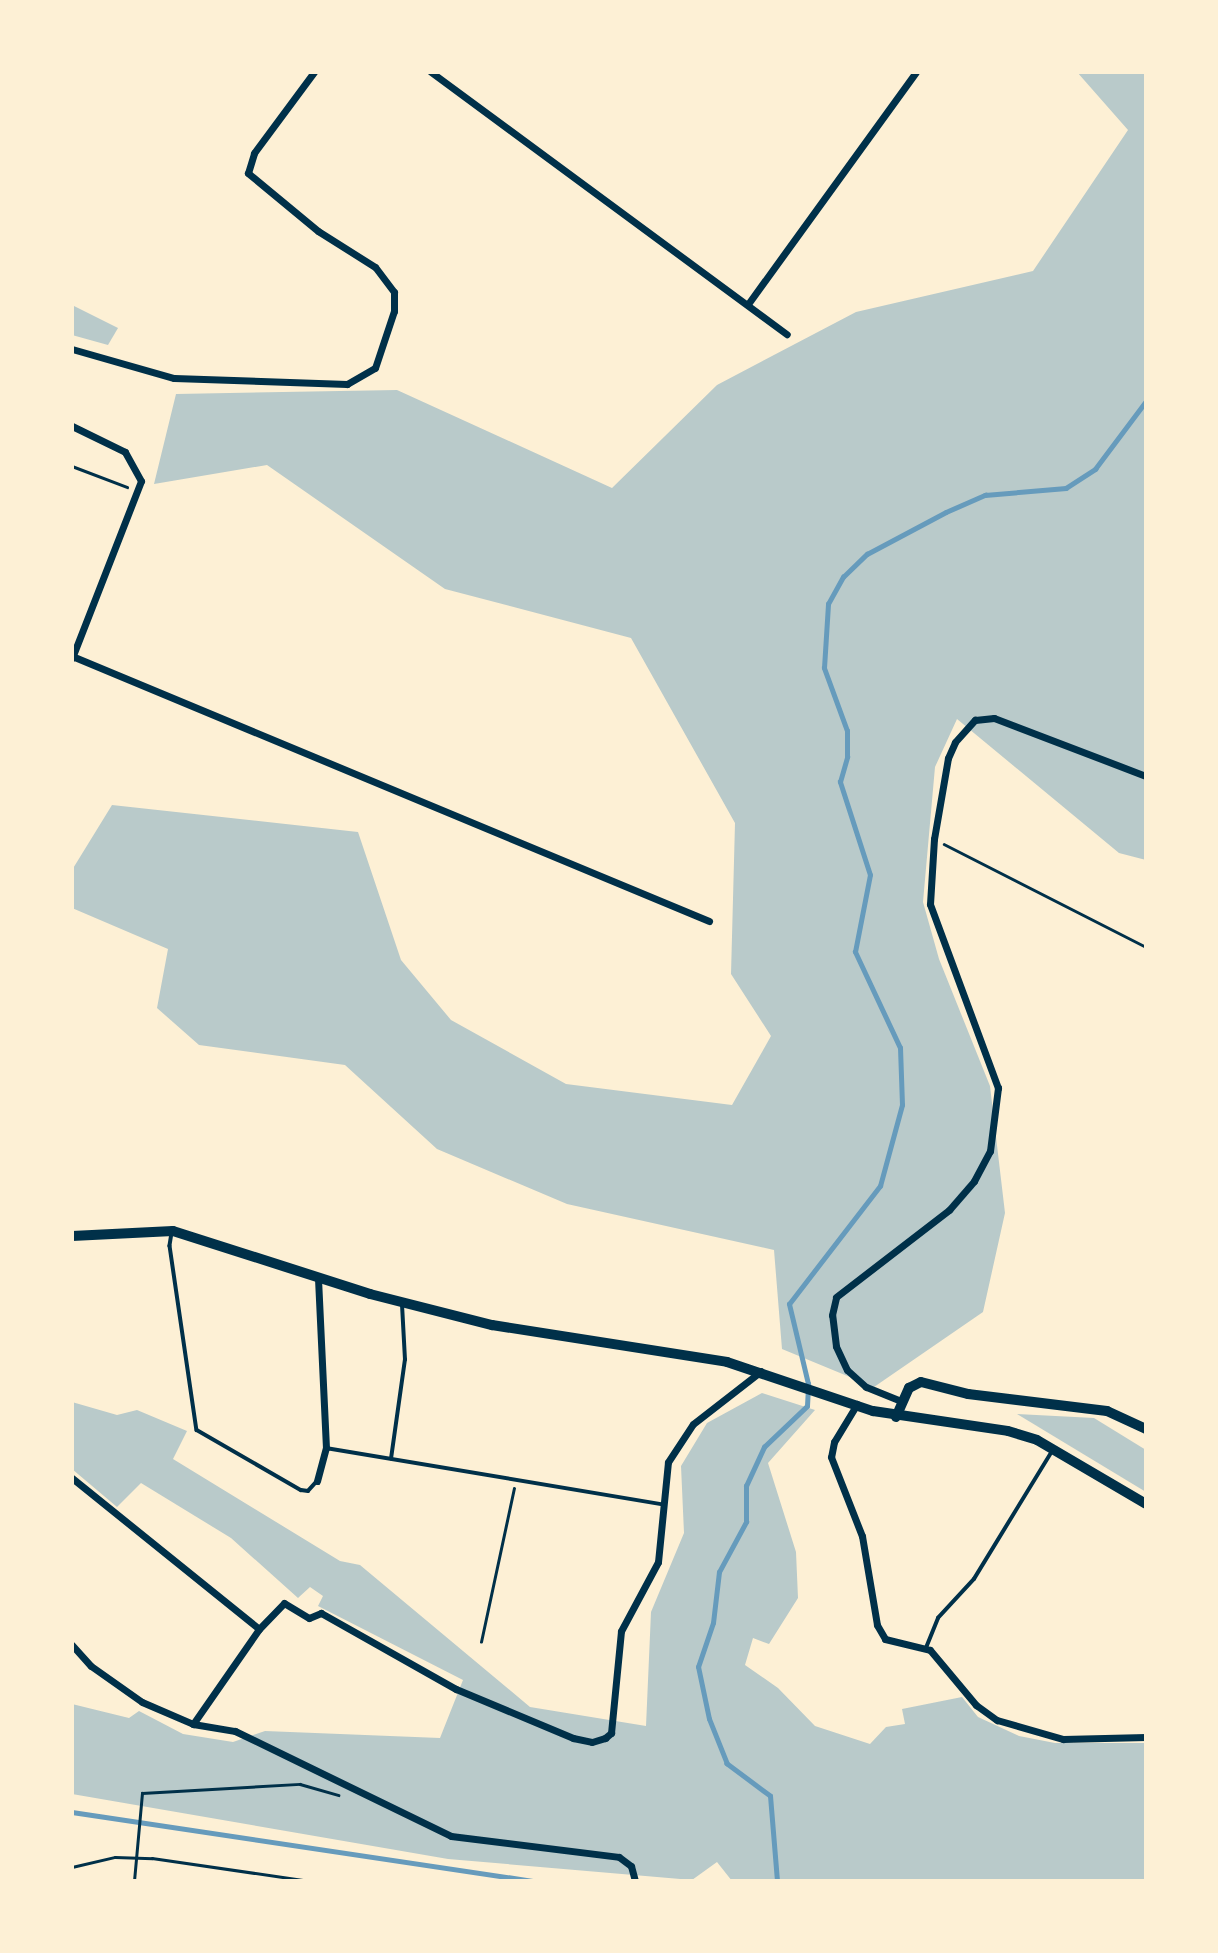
<!DOCTYPE html>
<html>
<head>
<meta charset="utf-8">
<style>
  body { margin:0 }
  #map { position:relative; width:1218px; height:1953px; overflow:hidden; background:#fdf0d5; font-family:"Sofia Sans Condensed",sans-serif }
  div>[style] { position:absolute }
  [style*='--x'] { left:calc(var(--x)*1px); top:calc(var(--y)*1px); width:calc(var(--w)*1px); rotate:calc(var(--a)*1deg) }
  .green>* { inset:0; background:#b9caca }
  .stream>* { height:4.5px; margin:-2.25px; padding:0 2.25px; transform-origin:2.25px; border-radius:2.25px; background:#669bbc }
  .path>* { height:2.5px; margin:-1.25px; padding:0 1.25px; transform-origin:1.25px; border-radius:1.25px; background:#003049 }
  .service>* { height:3.5px; margin:-1.75px; padding:0 1.75px; transform-origin:1.75px; border-radius:1.75px; background:#003049 }
  .minor>* { height:7px; margin:-3.5px; padding:0 3.5px; transform-origin:3.5px; border-radius:3.5px; background:#003049 }
  .tertiary>* { height:10px; margin:-5px; padding:0 5px; transform-origin:5px; border-radius:5px; background:#003049 }
  .secondary>* { height:10px; margin:-5px; padding:0 5px; transform-origin:5px; border-radius:5px; background:#003049 }
  span { translate:-50% -50%; white-space:nowrap; text-align:center; line-height:1.15; -webkit-text-stroke:6px #fdf0d5; paint-order:stroke }
  .frame { position:absolute; inset:0; border:74px solid #fdf0d5; pointer-events:none }
</style>
</head>
<body>
<div id="map">
  <div class="green">
    <i style="clip-path:polygon(1077px 72px,1146px 72px,1146px 860px,1119px 853px,957px 719px,935px 767px,923px 902px,939px 959px,990px 1086px,1005px 1213px,983px 1312px,874px 1387px,782px 1349px,774px 1250px,567px 1204px,437px 1149px,345px 1065px,199px 1045px,157px 1008px,168px 949px,72px 908px,72px 870px,112px 805px,358px 832px,401px 960px,451px 1020px,566px 1084px,732px 1105px,771px 1036px,731px 974px,735px 823px,631px 638px,445px 589px,267px 465px,154px 484px,176px 394px,397px 390px,612px 488px,717px 385px,856px 312px,1033px 271px,1128px 130px)"></i>
    <i style="clip-path:polygon(72px 305px,118px 328px,108px 345px,72px 335px)"></i>
    <i style="clip-path:polygon(762px 1393px,815px 1410px,768px 1463px,796px 1552px,798px 1598px,769px 1644px,753px 1638px,745px 1665px,778px 1688px,815px 1726px,870px 1744px,886px 1727px,905px 1724px,902px 1709px,962px 1697px,978px 1717px,1019px 1736px,1055px 1743px,1146px 1743px,1146px 1881px,732px 1881px,717px 1862px,692px 1880px,448px 1859px,72px 1794px,72px 1704px,129px 1718px,139px 1711px,183px 1734px,233px 1742px,265px 1731px,440px 1738px,463px 1680px,318px 1606px,323px 1596px,310px 1587px,298px 1598px,231px 1538px,141px 1483px,117px 1507px,72px 1469px,72px 1402px,117px 1415px,137px 1410px,187px 1431px,173px 1459px,340px 1561px,360px 1565px,530px 1707px,646px 1726px,651px 1612px,684px 1533px,681px 1466px,707px 1423px)"></i>
    <i style="clip-path:polygon(1017px 1414px,1094px 1418px,1146px 1450px,1146px 1492px)"></i>
  </div>
  <div class="stream">
    <i style="--x:72;--y:1812;--w:467;--a:8.5"></i>
    <i style="--x:777;--y:1881;--w:85;--a:-94.7"></i>
    <i style="--x:770;--y:1796;--w:54;--a:-143.3"></i>
    <i style="--x:727;--y:1764;--w:48;--a:-111.8"></i>
    <i style="--x:709;--y:1719;--w:53;--a:-101.9"></i>
    <i style="--x:698;--y:1667;--w:46;--a:-71.2"></i>
    <i style="--x:713;--y:1623;--w:51;--a:-83.3"></i>
    <i style="--x:719;--y:1572;--w:57;--a:-61.6"></i>
    <i style="--x:746;--y:1522;--w:36;--a:-90"></i>
    <i style="--x:746;--y:1486;--w:43;--a:-65.2"></i>
    <i style="--x:764;--y:1447;--w:59;--a:-43.6"></i>
    <i style="--x:807;--y:1406;--w:22;--a:-87"></i>
    <i style="--x:808;--y:1384;--w:82;--a:-103.4"></i>
    <i style="--x:789;--y:1304;--w:149;--a:-52.4"></i>
    <i style="--x:880;--y:1186;--w:84;--a:-74.8"></i>
    <i style="--x:902;--y:1105;--w:57;--a:-92"></i>
    <i style="--x:900;--y:1048;--w:106;--a:-115.1"></i>
    <i style="--x:855;--y:952;--w:78;--a:-79"></i>
    <i style="--x:870;--y:875;--w:98;--a:-107.9"></i>
    <i style="--x:840;--y:782;--w:26;--a:-74"></i>
    <i style="--x:847;--y:757;--w:26;--a:-90"></i>
    <i style="--x:847;--y:731;--w:67;--a:-110.1"></i>
    <i style="--x:824;--y:668;--w:64;--a:-86.4"></i>
    <i style="--x:828;--y:604;--w:31;--a:-61"></i>
    <i style="--x:843;--y:577;--w:33;--a:-44"></i>
    <i style="--x:867;--y:554;--w:89;--a:-28"></i>
    <i style="--x:946;--y:512;--w:43;--a:-23.6"></i>
    <i style="--x:985;--y:495;--w:81;--a:-4.9"></i>
    <i style="--x:1066;--y:488;--w:35;--a:-33"></i>
    <i style="--x:1095;--y:469;--w:85;--a:-53.1"></i>
  </div>
  <div class="path">
    <i style="--x:72;--y:466;--w:59;--a:20.9"></i>
    <i style="--x:944;--y:844;--w:227;--a:27"></i>
    <i style="--x:481;--y:1642;--w:157;--a:-77.9"></i>
    <i style="--x:72;--y:1867;--w:44;--a:-13.1"></i>
    <i style="--x:115;--y:1857;--w:37;--a:2"></i>
    <i style="--x:152;--y:1858;--w:159;--a:8.3"></i>
    <i style="--x:134;--y:1881;--w:88;--a:-84.8"></i>
    <i style="--x:142;--y:1793;--w:158;--a:-3.3"></i>
    <i style="--x:300;--y:1784;--w:40;--a:16"></i>
  </div>
  <div class="service">
    <i style="--x:172;--y:1233;--w:13;--a:99"></i>
    <i style="--x:170;--y:1246;--w:186;--a:81.7"></i>
    <i style="--x:197;--y:1430;--w:120;--a:30"></i>
    <i style="--x:301;--y:1490;--w:7;--a:8"></i>
    <i style="--x:308;--y:1491;--w:12;--a:-48"></i>
    <i style="--x:326;--y:1448;--w:341;--a:9.5"></i>
    <i style="--x:391;--y:1459;--w:100;--a:-82"></i>
    <i style="--x:405;--y:1360;--w:55;--a:-93.1"></i>
    <i style="--x:926;--y:1648;--w:32;--a:-68"></i>
    <i style="--x:938;--y:1618;--w:53;--a:-47.3"></i>
    <i style="--x:974;--y:1579;--w:150;--a:-58.6"></i>
  </div>
  <div class="minor">
    <i style="--x:431;--y:72;--w:442;--a:36.4"></i>
    <i style="--x:748;--y:304;--w:286;--a:-54.1"></i>
    <i style="--x:72;--y:349;--w:106;--a:15.9"></i>
    <i style="--x:174;--y:378;--w:173;--a:2"></i>
    <i style="--x:347;--y:384;--w:32;--a:-30"></i>
    <i style="--x:375;--y:368;--w:60;--a:-71.6"></i>
    <i style="--x:394;--y:311;--w:19;--a:-90"></i>
    <i style="--x:394;--y:292;--w:31;--a:-127"></i>
    <i style="--x:375;--y:267;--w:67;--a:-147.7"></i>
    <i style="--x:318;--y:231;--w:91;--a:-140.4"></i>
    <i style="--x:248;--y:173;--w:21;--a:-73"></i>
    <i style="--x:254;--y:153;--w:101;--a:-53.5"></i>
    <i style="--x:72;--y:426;--w:59;--a:26.1"></i>
    <i style="--x:125;--y:452;--w:33;--a:61"></i>
    <i style="--x:141;--y:481;--w:190;--a:111.3"></i>
    <i style="--x:72;--y:656;--w:690;--a:22.59"></i>
    <i style="--x:901;--y:1401;--w:38;--a:-158"></i>
    <i style="--x:866;--y:1387;--w:25;--a:-138"></i>
    <i style="--x:847;--y:1370;--w:26;--a:-115"></i>
    <i style="--x:836;--y:1346;--w:31;--a:-97"></i>
    <i style="--x:832;--y:1315;--w:18;--a:-77"></i>
    <i style="--x:836;--y:1297;--w:143;--a:-37.6"></i>
    <i style="--x:949;--y:1210;--w:38;--a:-49"></i>
    <i style="--x:974;--y:1181;--w:34;--a:-62"></i>
    <i style="--x:990;--y:1151;--w:64;--a:-82.8"></i>
    <i style="--x:998;--y:1088;--w:196;--a:-110.3"></i>
    <i style="--x:930;--y:904;--w:65;--a:-86.5"></i>
    <i style="--x:934;--y:839;--w:82;--a:-80.2"></i>
    <i style="--x:948;--y:758;--w:17;--a:-66"></i>
    <i style="--x:955;--y:742;--w:30;--a:-48"></i>
    <i style="--x:975;--y:720;--w:19;--a:-6"></i>
    <i style="--x:994;--y:718;--w:163;--a:20.9"></i>
    <i style="--x:857;--y:1404;--w:44;--a:121.2"></i>
    <i style="--x:834;--y:1442;--w:15;--a:101"></i>
    <i style="--x:831;--y:1457;--w:85;--a:68.6"></i>
    <i style="--x:862;--y:1536;--w:90;--a:80.4"></i>
    <i style="--x:877;--y:1625;--w:16;--a:60"></i>
    <i style="--x:885;--y:1639;--w:46;--a:13.7"></i>
    <i style="--x:930;--y:1650;--w:72;--a:50.1"></i>
    <i style="--x:976;--y:1705;--w:26;--a:36"></i>
    <i style="--x:997;--y:1720;--w:69;--a:16.1"></i>
    <i style="--x:1063;--y:1739;--w:83;--a:-1.4"></i>
    <i style="--x:72;--y:1478;--w:240;--a:38.9"></i>
    <i style="--x:317;--y:1481;--w:34;--a:-75"></i>
    <i style="--x:326;--y:1448;--w:170;--a:-92.7"></i>
    <i style="--x:72;--y:1645;--w:28;--a:48"></i>
    <i style="--x:91;--y:1666;--w:62;--a:35.2"></i>
    <i style="--x:142;--y:1702;--w:56;--a:23.3"></i>
    <i style="--x:193;--y:1724;--w:43;--a:9.5"></i>
    <i style="--x:235;--y:1731;--w:240;--a:25.9"></i>
    <i style="--x:451;--y:1836;--w:169;--a:7.1"></i>
    <i style="--x:619;--y:1857;--w:15;--a:37"></i>
    <i style="--x:631;--y:1866;--w:16;--a:75"></i>
    <i style="--x:193;--y:1724;--w:116;--a:-55.2"></i>
    <i style="--x:259;--y:1629;--w:36;--a:-46"></i>
    <i style="--x:284;--y:1603;--w:29;--a:31"></i>
    <i style="--x:309;--y:1618;--w:13;--a:-23"></i>
    <i style="--x:321;--y:1613;--w:155;--a:29.4"></i>
    <i style="--x:456;--y:1689;--w:127;--a:22.7"></i>
    <i style="--x:573;--y:1738;--w:19;--a:12"></i>
    <i style="--x:592;--y:1742;--w:14;--a:-17"></i>
    <i style="--x:605;--y:1738;--w:8;--a:-40"></i>
    <i style="--x:611;--y:1733;--w:102;--a:-84.4"></i>
    <i style="--x:621;--y:1631;--w:78;--a:-61.8"></i>
    <i style="--x:658;--y:1562;--w:100;--a:-84.3"></i>
    <i style="--x:668;--y:1462;--w:45;--a:-56.7"></i>
    <i style="--x:693;--y:1424;--w:86;--a:-37.9"></i>
  </div>
  <div class="tertiary">
    <i style="--x:896;--y:1417;--w:32;--a:-66"></i>
    <i style="--x:909;--y:1388;--w:13;--a:-27"></i>
    <i style="--x:921;--y:1382;--w:49;--a:14.3"></i>
    <i style="--x:968;--y:1394;--w:140;--a:7"></i>
    <i style="--x:1107;--y:1411;--w:43;--a:24.8"></i>
  </div>
  <div class="secondary">
    <i style="--x:72;--y:1236;--w:101;--a:-2.8"></i>
    <i style="--x:173;--y:1231;--w:207;--a:17.7"></i>
    <i style="--x:370;--y:1294;--w:126;--a:14.3"></i>
    <i style="--x:492;--y:1325;--w:238;--a:8.9"></i>
    <i style="--x:727;--y:1362;--w:154;--a:18.6"></i>
    <i style="--x:873;--y:1411;--w:136;--a:8.4"></i>
    <i style="--x:1008;--y:1431;--w:30;--a:17"></i>
    <i style="--x:1037;--y:1440;--w:126;--a:30.4"></i>
  </div>
  <div class="frame"></div>
</div>
</body>
</html>
